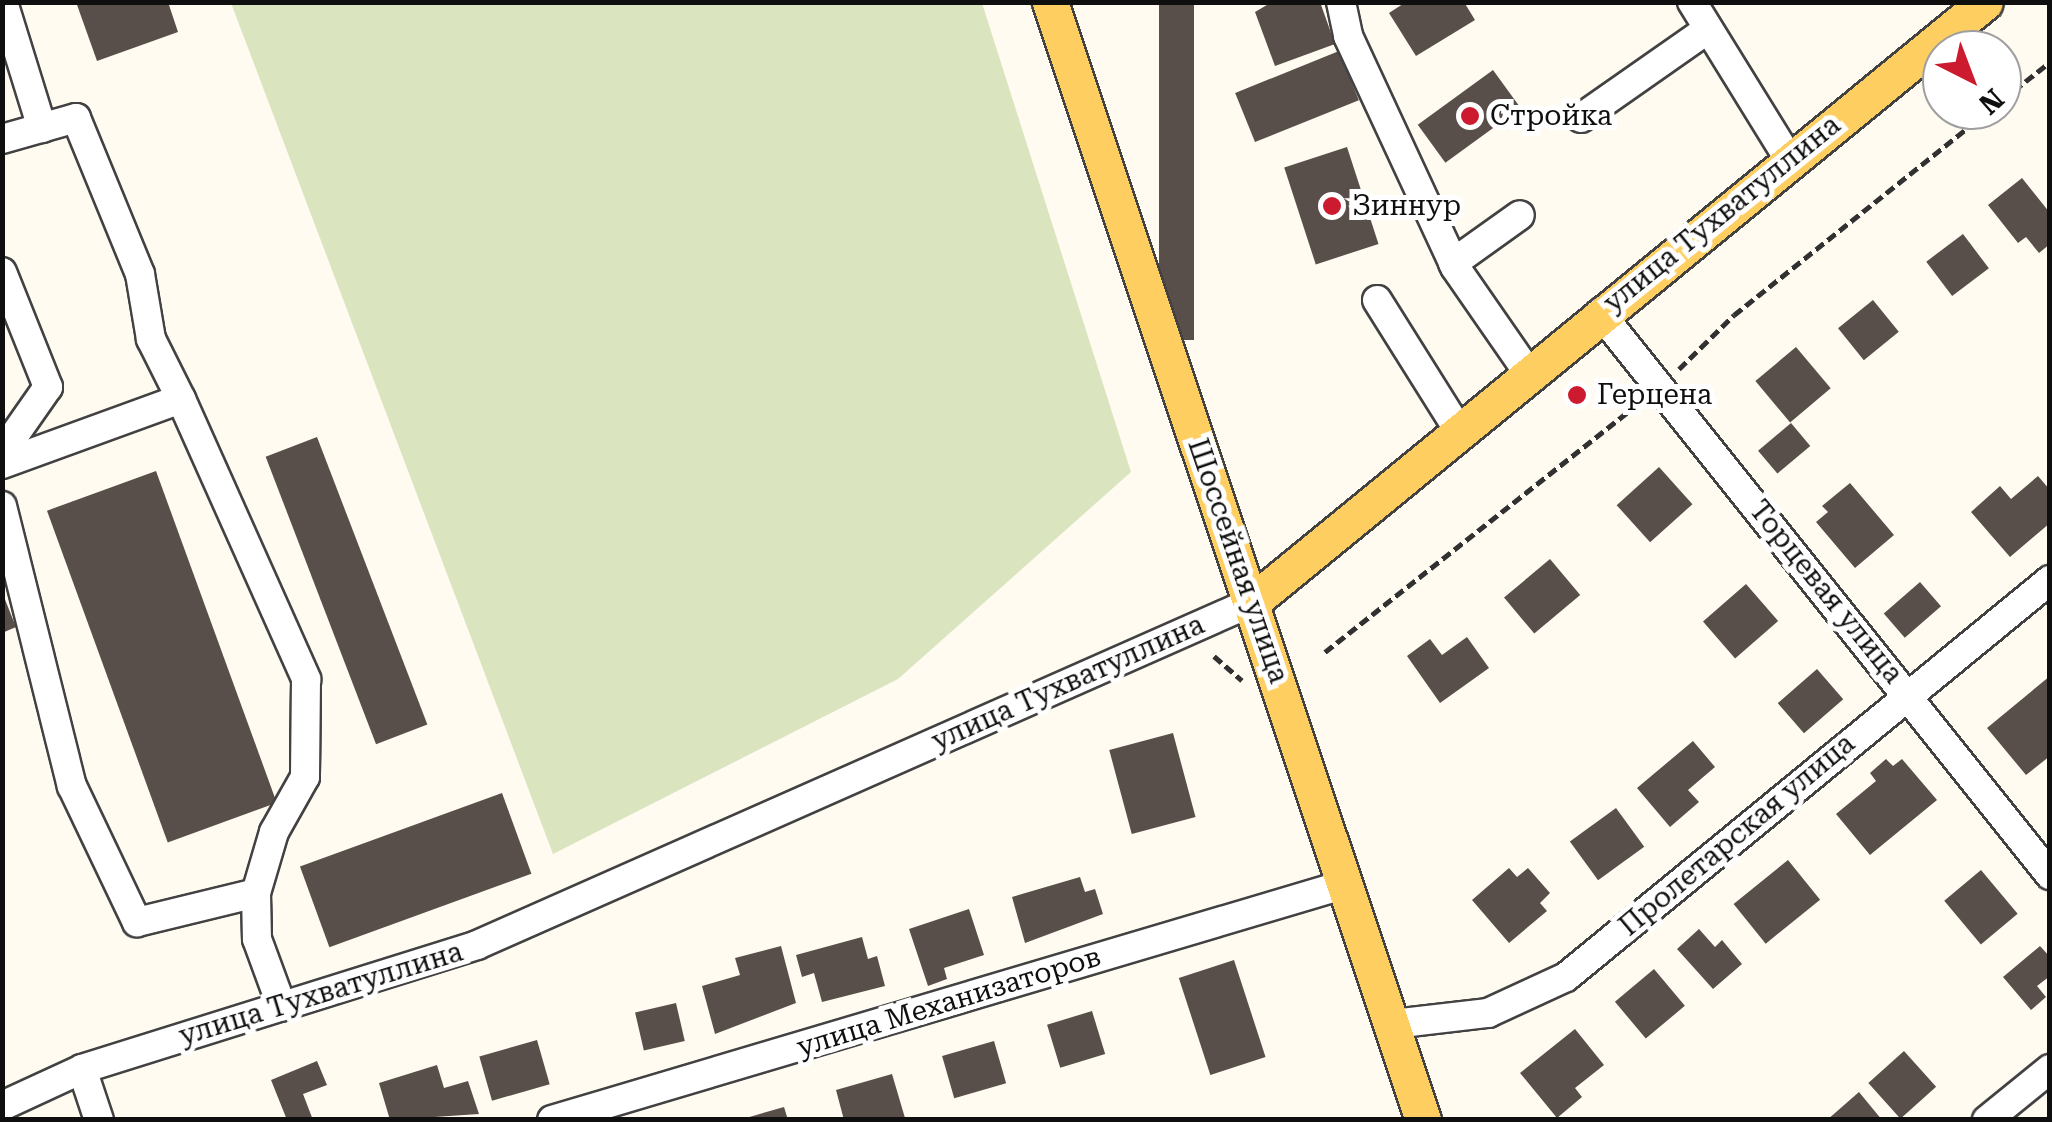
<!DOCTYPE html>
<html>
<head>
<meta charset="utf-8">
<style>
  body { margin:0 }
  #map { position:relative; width:2052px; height:1122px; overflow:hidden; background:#fffbf1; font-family:"Roboto Serif",serif }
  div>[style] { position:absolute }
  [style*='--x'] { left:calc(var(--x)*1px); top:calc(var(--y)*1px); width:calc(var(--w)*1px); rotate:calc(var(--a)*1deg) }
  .cemetery>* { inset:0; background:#dae4bf }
  .building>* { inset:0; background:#594f4a; transform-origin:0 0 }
  .path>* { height:5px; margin-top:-2.5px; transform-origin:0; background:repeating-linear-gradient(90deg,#313131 0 10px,transparent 0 15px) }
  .roads { filter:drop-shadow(2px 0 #424242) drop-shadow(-2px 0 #424242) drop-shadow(0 2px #424242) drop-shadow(0 -2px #424242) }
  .minor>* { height:28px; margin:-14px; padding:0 14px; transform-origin:14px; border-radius:14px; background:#fff }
  .major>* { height:35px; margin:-17.5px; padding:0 17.5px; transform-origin:17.5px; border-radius:17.5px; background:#ffce61 }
  .dots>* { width:28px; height:28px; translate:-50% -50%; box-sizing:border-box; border:5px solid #fff; border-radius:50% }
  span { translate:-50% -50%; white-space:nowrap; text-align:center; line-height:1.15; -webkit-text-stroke:10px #fff; paint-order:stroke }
  .poi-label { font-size:28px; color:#0f0f0f }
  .left { translate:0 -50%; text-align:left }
  .street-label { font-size:28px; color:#0f0f0f }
  .frame { position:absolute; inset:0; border:5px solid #0f0f0f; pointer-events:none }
  .north { position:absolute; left:1922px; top:30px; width:100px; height:100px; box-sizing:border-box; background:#fff; border:2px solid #9f9f9f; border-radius:50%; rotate:138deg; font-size:28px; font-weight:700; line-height:40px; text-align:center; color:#0f0f0f }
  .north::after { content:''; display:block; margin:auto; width:35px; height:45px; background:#cc1b2f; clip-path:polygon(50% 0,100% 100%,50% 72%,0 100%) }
</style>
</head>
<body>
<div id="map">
  <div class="cemetery">
    <i style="clip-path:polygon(231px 3px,982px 3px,1131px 472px,898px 679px,553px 854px)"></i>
  </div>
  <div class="building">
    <i style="clip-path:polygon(76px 2px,168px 2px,178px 32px,97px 61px)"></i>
    <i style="left:1159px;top:2px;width:35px;height:338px"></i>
    <i style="clip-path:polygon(1272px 2px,1320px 2px,1335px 44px,1275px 66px,1255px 12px)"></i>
    <i style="clip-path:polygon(1406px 2px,1464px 2px,1475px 20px,1416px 56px,1389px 13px)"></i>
    <i style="left:1339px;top:51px;width:53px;height:112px;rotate:68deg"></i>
    <i style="left:1493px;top:70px;width:47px;height:93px;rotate:54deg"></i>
    <i style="left:1347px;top:147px;width:102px;height:66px;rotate:72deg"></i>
    <i style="clip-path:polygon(2022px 178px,2050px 213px,2050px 244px,2039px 253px,2026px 237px,2018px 243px,1988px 205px)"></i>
    <i style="left:1963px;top:234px;width:43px;height:46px;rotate:53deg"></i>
    <i style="left:1873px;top:300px;width:41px;height:45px;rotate:51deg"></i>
    <i style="left:1796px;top:347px;width:54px;height:53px;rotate:50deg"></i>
    <i style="left:1791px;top:423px;width:30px;height:43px;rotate:50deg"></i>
    <i style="left:317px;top:437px;width:308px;height:55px;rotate:69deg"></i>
    <i style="left:1659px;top:467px;width:50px;height:57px;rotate:48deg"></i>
    <i style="left:156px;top:471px;width:353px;height:116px;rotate:70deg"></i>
    <i style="clip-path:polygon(2038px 476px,2050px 490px,2050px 523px,2010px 557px,1971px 512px,2000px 486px,2011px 499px)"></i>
    <i style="clip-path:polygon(1850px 483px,1894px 535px,1855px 568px,1816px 522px,1828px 512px,1822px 506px)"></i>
    <i style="left:1550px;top:559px;width:47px;height:60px;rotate:50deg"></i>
    <i style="left:1920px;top:582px;width:32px;height:48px;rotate:49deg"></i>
    <i style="left:1746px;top:584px;width:49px;height:57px;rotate:49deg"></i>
    <i style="clip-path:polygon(2px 592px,16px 627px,2px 633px)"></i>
    <i style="clip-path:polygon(1467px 637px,1489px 668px,1440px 703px,1407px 656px,1430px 639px,1442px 655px)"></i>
    <i style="left:1817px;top:669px;width:40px;height:52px;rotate:49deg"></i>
    <i style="clip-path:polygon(2050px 676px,2050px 756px,2026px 775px,1987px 728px)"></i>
    <i style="left:1173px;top:733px;width:87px;height:66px;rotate:75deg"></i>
    <i style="clip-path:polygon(1693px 741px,1715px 767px,1688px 790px,1699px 802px,1670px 827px,1637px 788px)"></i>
    <i style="clip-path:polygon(1886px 759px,1893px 766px,1902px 759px,1937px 800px,1870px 855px,1836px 814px,1876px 781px,1870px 773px)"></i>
    <i style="left:502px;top:793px;width:86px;height:215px;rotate:70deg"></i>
    <i style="left:1616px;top:808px;width:48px;height:57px;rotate:54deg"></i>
    <i style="left:1788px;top:860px;width:51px;height:70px;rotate:51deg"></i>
    <i style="clip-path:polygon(1509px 868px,1517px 877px,1528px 868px,1550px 893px,1540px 903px,1547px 911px,1509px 943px,1472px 900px)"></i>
    <i style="left:1981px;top:870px;width:57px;height:48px;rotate:50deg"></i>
    <i style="clip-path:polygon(1080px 877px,1085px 892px,1095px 889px,1103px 914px,1025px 943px,1012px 897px)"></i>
    <i style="clip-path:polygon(969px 909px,984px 955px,944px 968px,947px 979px,928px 986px,909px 929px)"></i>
    <i style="clip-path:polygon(1699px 929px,1715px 947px,1722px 940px,1742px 964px,1713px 989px,1677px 949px)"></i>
    <i style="clip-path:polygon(862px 937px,868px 959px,877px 956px,885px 986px,822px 1002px,814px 973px,802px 977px,796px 955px)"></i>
    <i style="clip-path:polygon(781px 946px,796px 1003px,715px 1034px,702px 986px,740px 975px,735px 958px)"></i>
    <i style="clip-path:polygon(2040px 946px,2050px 957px,2050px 976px,2037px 986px,2046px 997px,2031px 1010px,2003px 977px)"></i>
    <i style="left:1234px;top:960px;width:102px;height:58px;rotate:72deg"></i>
    <i style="left:1654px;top:969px;width:48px;height:51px;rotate:50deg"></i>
    <i style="left:676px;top:1003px;width:39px;height:42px;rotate:77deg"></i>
    <i style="left:1092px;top:1011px;width:45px;height:47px;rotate:73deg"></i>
    <i style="clip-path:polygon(1575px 1029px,1604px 1065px,1575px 1088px,1582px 1097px,1557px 1118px,1520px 1073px)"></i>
    <i style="left:537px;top:1040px;width:46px;height:60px;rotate:74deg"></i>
    <i style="left:994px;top:1041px;width:44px;height:54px;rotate:74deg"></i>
    <i style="left:1904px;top:1051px;width:48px;height:48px;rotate:48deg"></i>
    <i style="clip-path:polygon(317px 1061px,327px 1085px,303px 1094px,313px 1120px,287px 1120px,271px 1080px)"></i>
    <i style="clip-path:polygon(437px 1065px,444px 1088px,468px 1081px,479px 1114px,390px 1120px,379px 1083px)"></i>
    <i style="clip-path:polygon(892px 1074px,905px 1118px,844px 1120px,836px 1090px)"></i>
    <i style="clip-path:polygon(1859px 1092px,1882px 1120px,1827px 1120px)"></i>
    <i style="clip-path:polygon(784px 1107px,788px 1120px,746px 1120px,746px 1118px)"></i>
  </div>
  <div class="path">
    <i style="--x:2002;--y:100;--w:61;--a:-38.4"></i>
    <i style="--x:1679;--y:369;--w:77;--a:-44.5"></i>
    <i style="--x:1734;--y:315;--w:328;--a:-38.7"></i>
    <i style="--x:1325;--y:652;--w:402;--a:-38.4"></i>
    <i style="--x:1214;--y:656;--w:37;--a:41"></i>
  </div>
  <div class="roads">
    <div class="minor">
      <i style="--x:3;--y:2;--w:132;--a:72.8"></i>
      <i style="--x:1341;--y:2;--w:35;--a:78"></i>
      <i style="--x:1348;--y:36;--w:255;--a:65.1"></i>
      <i style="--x:1455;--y:267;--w:126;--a:55.3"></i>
      <i style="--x:1692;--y:2;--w:185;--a:58.3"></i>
      <i style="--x:1581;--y:118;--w:155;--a:-35"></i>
      <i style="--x:2;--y:139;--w:77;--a:-15.8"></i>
      <i style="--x:76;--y:118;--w:169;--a:67.7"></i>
      <i style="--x:140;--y:274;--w:66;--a:80.4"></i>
      <i style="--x:151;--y:339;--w:67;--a:63.4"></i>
      <i style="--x:1453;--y:263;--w:82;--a:-35.6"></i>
      <i style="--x:2;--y:272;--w:124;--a:68.2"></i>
      <i style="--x:48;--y:387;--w:80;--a:124.9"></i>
      <i style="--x:1377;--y:300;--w:152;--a:57.9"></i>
      <i style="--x:1600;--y:313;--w:720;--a:51.32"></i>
      <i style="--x:2;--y:464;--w:190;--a:-20"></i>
      <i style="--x:181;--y:399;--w:307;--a:65.9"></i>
      <i style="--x:306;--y:679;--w:98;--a:90.6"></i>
      <i style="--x:305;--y:777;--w:63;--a:119.4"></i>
      <i style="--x:274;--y:832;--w:64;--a:106.4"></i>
      <i style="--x:256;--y:893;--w:46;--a:88.8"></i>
      <i style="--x:257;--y:939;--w:72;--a:69.8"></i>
      <i style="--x:2;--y:506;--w:289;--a:76"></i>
      <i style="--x:72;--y:786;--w:151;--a:64.5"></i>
      <i style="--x:137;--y:922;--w:122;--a:-13.7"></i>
      <i style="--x:1393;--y:1024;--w:96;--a:-6.6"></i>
      <i style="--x:1488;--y:1013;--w:86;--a:-24.8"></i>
      <i style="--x:1566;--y:977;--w:626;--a:-39.36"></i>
      <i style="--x:82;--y:1069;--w:54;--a:71.6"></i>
      <i style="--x:2;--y:1106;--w:88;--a:-24.8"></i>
      <i style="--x:82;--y:1069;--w:414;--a:-17.4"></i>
      <i style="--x:477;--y:945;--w:848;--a:-23.87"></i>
      <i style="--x:552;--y:1120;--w:828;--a:-16.55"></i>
      <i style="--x:1987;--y:1120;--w:81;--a:-39"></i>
    </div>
    <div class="major">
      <i style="--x:1050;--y:2;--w:1179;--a:71.55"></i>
      <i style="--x:1252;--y:602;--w:947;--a:-39.3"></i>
    </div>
  </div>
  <div class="dots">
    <i style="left:1470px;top:116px;background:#cc1b2f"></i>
    <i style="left:1332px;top:206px;background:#cc1b2f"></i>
    <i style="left:1577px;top:395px;background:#cc1b2f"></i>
  </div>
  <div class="poi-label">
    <span class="left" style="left:1490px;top:116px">Стройка</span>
    <span class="left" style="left:1352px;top:206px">Зиннур</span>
    <span class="left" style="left:1597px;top:395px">Герцена</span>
  </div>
  <div class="street-label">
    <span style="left:1722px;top:214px;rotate:-39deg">улица Тухватуллина</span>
    <span style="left:1238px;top:561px;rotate:71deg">Шоссейная улица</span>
    <span style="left:1826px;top:592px;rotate:51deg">Торцевая улица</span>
    <span style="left:1068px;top:683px;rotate:-24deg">улица Тухватуллина</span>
    <span style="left:1737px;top:835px;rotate:-40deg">Пролетарская улица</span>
    <span style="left:321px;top:994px;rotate:-17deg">улица Тухватуллина</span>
    <span style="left:949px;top:1002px;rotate:-17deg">улица Механизаторов</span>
  </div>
  <div class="frame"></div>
  <div class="north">N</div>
</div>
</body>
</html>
